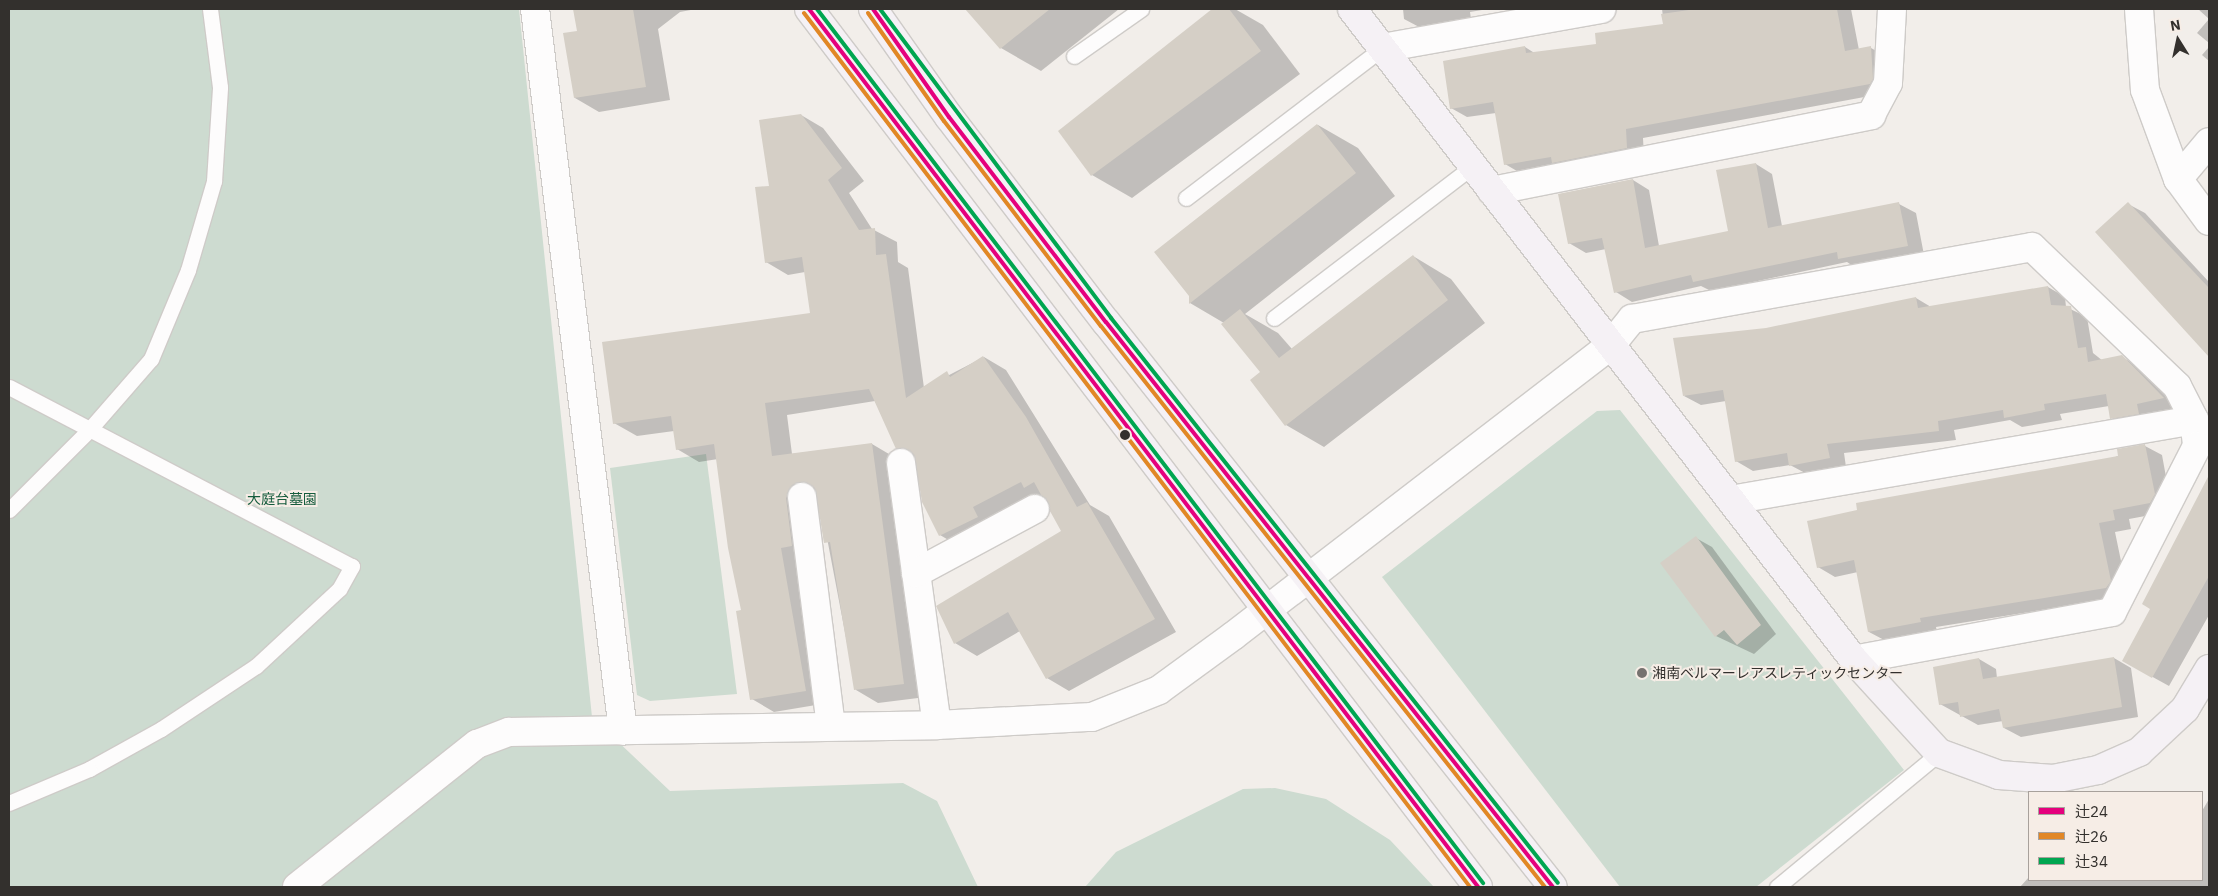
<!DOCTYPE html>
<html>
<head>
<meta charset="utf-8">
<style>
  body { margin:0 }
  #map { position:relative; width:2218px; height:896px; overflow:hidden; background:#f2eeea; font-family:"IBM Plex Sans","Noto Sans JP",sans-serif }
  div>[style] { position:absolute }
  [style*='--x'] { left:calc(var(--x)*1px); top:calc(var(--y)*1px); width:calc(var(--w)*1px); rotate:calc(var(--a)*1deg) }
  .green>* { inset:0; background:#cddbd0 }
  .shadow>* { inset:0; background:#0003 }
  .building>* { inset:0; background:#d5cfc6 }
  .roads { filter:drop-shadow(1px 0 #cecbc8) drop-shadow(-1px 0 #cecbc8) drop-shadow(0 1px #cecbc8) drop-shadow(0 -1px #cecbc8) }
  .lane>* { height:15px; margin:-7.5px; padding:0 7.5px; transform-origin:7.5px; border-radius:7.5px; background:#fdfcfc }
  .street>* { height:28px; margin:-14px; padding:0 14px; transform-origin:14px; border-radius:14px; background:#fdfcfc }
  .secondary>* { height:28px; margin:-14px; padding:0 14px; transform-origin:14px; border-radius:14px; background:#f5f1f5 }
  .bus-1>* { height:4px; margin:-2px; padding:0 2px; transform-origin:2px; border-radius:2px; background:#e5007d }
  .bus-2>* { height:4px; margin:-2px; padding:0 2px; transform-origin:2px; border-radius:2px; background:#e18726 }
  .bus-3>* { height:4px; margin:-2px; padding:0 2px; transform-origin:2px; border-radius:2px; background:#00a651 }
  .dots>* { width:14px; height:14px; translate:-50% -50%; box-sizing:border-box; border:2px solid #f6ede6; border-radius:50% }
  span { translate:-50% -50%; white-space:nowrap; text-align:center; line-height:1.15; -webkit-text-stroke:4px #f6ede6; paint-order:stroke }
  .park-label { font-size:14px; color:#155c3d }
  .poi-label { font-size:14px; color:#33302d }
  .left { translate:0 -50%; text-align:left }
  .frame { position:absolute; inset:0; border:10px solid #33302d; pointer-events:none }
  .legend { position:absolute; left:2028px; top:791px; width:175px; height:90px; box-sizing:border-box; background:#f6ede6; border:1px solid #a8a19c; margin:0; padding:6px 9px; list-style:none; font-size:15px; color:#33302d }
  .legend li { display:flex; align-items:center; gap:10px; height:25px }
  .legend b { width:25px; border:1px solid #a8a19c }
  .north { position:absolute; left:2153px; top:15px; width:50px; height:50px; -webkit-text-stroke:4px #f6ede6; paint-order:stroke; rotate:350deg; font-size:14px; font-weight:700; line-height:20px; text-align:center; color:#33302d }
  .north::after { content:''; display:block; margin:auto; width:18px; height:22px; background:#33302d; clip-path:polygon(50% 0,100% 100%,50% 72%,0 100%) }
</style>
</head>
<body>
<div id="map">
  <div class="green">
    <i style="clip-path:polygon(9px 9px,519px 9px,592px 717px,670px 791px,903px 783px,937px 801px,978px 887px,9px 887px)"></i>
    <i style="clip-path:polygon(1620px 410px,1904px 770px,1756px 887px,1620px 887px,1382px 577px,1597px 411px)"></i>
    <i style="clip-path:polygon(706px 454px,737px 694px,650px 701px,637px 695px,610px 468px)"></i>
    <i style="clip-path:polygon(1275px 788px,1326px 799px,1390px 840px,1434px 887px,1085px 887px,1116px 852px,1243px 789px)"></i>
  </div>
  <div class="shadow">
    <i style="clip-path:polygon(575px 9px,696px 9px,680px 12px,658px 29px,670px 100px,599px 112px,575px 98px,578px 32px)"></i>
    <i style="clip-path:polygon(970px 9px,1119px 9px,1041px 71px,1001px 48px)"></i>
    <i style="clip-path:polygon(1214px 9px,1235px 9px,1263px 25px,1300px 74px,1132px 198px,1092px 175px,1060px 131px)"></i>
    <i style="clip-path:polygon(1403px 9px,1488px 9px,1470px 12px,1471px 19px,1421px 28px,1404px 19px)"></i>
    <i style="clip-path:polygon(1662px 9px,1851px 9px,1859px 50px,1871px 48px,1887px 57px,1886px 93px,1643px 138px,1644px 157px,1522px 174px,1505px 164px,1496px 113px,1467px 117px,1451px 108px,1525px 47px,1536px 54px,1598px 45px,1664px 25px)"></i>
    <i style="clip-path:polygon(2198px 9px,2209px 9px,2209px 19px)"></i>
    <i style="clip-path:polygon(2209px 19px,2209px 43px,2197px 33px)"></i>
    <i style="clip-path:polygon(2209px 47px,2209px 61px,2202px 55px)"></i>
    <i style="clip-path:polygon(801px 115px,823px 128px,864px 181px,849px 193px,872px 229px,897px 242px,898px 262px,908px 268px,924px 388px,984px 357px,1006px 370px,1090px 505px,1109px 516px,1176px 632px,1069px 691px,1047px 678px,1020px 631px,977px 656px,955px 643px,1063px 531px,1041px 496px,995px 520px,962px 548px,940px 535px,916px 459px,897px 448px,875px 401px,787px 415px,792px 454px,872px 444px,894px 457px,926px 697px,878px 703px,856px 690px,819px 496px,810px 503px,828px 703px,774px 712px,752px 699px,743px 611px,718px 459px,699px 462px,677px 449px,674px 431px,637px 436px,614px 423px,811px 314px,805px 272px,788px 275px,766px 262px,770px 187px)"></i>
    <i style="clip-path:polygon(1318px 125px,1358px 148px,1395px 196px,1245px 314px,1278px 333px,1292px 349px,1413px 256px,1451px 279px,1485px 323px,1324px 447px,1286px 425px,1262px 373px,1224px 323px,1190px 303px,1190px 296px)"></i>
    <i style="clip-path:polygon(1756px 164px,1772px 174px,1782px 226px,1899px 204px,1916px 213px,1924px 255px,1856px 268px,1847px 262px,1711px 291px,1701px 286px,1632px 302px,1616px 292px,1606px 249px,1586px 253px,1569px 243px,1633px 180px,1649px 190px,1659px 246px,1729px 232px)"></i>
    <i style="clip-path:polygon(2128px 204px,2145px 213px,2209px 282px,2209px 356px,2097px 232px)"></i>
    <i style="clip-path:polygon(2048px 287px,2065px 297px,2066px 307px,2087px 317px,2093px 353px,2103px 361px,2122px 357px,2139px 367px,2179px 408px,2153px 413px,2155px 423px,2128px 427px,2112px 418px,2109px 406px,2060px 414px,2062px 420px,2022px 427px,2010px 420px,1954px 430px,1956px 440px,1844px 453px,1846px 467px,1807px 474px,1790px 465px,1753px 471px,1736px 461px,1726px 401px,1701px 405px,1684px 396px,1766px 329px,1916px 298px,1931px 307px)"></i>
    <i style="clip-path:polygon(2145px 446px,2162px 455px,2171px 504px,2167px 512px,2129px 519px,2131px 529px,2115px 532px,2127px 590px,2123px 597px,1936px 627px,1937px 632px,1886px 641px,1869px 632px,1858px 572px,1835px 577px,1818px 567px)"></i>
    <i style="clip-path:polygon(2209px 478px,2209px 615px,2169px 686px,2140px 670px,2152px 609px,2143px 604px)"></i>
    <i style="clip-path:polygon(1696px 538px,1712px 547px,1776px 634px,1754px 654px,1716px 636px)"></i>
    <i style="clip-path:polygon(2114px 658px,2131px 668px,2138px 717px,2021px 737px,2004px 728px,2003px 721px,1978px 725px,1940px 704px,1979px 659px,1996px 669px,1997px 678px)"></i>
    <i style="clip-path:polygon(2209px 799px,2209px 887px,2020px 887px,2029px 877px,2202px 880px,2202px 811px)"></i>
  </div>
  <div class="building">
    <i style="clip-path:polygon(573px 9px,633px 9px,646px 87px,574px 98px,563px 33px,577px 31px)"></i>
    <i style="clip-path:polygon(965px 9px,1050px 9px,1000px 49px)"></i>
    <i style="clip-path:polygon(1212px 9px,1229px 9px,1261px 51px,1091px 176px,1058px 131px)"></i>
    <i style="clip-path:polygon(1696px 9px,1837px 9px,1845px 51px,1871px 46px,1873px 79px,1870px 84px,1626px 129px,1627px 148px,1552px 163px,1551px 157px,1504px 165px,1493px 102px,1450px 109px,1443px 61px,1525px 46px,1526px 53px,1596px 44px,1595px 33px,1663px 24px,1661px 14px)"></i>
    <i style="clip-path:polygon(801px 114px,842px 168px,828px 180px,859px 230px,875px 228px,876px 255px,886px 254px,906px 398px,947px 371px,950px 377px,983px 356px,1026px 417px,1077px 507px,1087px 502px,1155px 619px,1046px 679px,1008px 612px,954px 644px,936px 606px,1061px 531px,1034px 482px,1024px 488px,1021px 482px,973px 507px,978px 517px,939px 536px,922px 502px,914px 454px,896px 449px,869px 389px,765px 403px,772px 456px,872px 443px,904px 684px,854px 690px,830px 542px,824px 543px,815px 488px,801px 482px,792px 485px,786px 498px,792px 546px,781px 548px,806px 691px,750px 700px,736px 611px,741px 610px,728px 548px,714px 444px,676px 450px,671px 416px,613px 424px,602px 342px,810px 313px,802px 257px,765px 263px,755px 187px,769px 186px,759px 120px)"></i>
    <i style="clip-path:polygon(1317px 124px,1356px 173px,1189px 304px,1189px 296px,1154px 252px)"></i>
    <i style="clip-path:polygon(1756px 163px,1768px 228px,1899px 202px,1908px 246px,1838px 259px,1837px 252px,1693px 282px,1691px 275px,1614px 293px,1602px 238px,1568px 244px,1558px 194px,1633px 179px,1645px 248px,1728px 231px,1716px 170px)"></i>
    <i style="clip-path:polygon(2128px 202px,2209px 288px,2209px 357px,2095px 232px)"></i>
    <i style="clip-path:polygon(1413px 255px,1448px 300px,1285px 426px,1250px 380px,1260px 372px,1221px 324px,1240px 309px,1279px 358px)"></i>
    <i style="clip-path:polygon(2048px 286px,2051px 305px,2071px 306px,2078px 348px,2086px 347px,2088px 362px,2122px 355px,2164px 398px,2137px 404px,2139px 414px,2110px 419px,2106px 394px,2044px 404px,2045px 410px,2004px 418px,2003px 410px,1938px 421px,1939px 431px,1827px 444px,1830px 458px,1789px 466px,1787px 453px,1735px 462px,1723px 390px,1683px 396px,1673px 338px,1766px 328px,1916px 297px,1918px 308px)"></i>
    <i style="clip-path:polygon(2145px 444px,2155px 494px,2150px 503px,2113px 510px,2115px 520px,2099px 523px,2111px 581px,2106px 588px,1920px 618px,1921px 622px,1868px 632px,1854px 560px,1817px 568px,1807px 521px,1857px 510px,1856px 503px,2118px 456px,2117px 449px)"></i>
    <i style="clip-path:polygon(2209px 475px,2209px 576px,2152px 678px,2122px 661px,2150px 609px,2142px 604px)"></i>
    <i style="clip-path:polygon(1696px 536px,1761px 625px,1737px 645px,1724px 630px,1715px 637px,1660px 563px)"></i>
    <i style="clip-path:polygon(2114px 657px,2122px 707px,2003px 728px,1999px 709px,1960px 717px,1958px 702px,1939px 705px,1933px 667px,1979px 658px,1983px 679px)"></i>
  </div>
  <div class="roads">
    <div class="lane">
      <i style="--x:1074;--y:56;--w:82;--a:-35"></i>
      <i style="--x:1186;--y:198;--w:247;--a:-37.4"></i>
      <i style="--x:1274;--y:318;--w:250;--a:-37.4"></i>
      <i style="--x:9;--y:387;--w:387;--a:27.6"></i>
      <i style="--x:352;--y:566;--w:26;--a:119"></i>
      <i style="--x:339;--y:589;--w:113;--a:137.1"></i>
      <i style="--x:256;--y:666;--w:114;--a:146.4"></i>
      <i style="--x:161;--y:729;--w:82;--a:150.9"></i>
      <i style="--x:89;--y:769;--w:87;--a:157"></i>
      <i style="--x:9;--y:510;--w:113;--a:-45"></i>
      <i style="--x:89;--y:430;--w:94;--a:-48.9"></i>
      <i style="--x:151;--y:359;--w:96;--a:-67.4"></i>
      <i style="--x:188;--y:270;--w:93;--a:-73.7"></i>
      <i style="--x:214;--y:181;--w:94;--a:-86.3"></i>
      <i style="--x:220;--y:87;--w:79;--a:-97.3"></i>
      <i style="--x:1777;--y:887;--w:210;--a:-39.6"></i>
    </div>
    <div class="street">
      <i style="--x:535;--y:9;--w:727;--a:83.05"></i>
      <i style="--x:2139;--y:9;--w:81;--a:85.8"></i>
      <i style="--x:2145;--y:90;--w:95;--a:69.7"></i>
      <i style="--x:2178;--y:179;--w:52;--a:53.6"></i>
      <i style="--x:1382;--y:48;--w:223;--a:-10.1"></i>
      <i style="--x:2178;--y:179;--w:48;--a:-50"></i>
      <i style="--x:1492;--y:191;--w:387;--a:-11.3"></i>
      <i style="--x:1871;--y:115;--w:36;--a:-62"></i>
      <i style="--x:1888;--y:83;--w:74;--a:-86.9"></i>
      <i style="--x:901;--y:463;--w:264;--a:82.2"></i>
      <i style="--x:802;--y:497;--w:231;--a:82.8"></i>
      <i style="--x:1731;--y:500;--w:470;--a:-9.8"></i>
      <i style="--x:916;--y:573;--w:135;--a:-28.3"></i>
      <i style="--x:297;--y:887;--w:230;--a:-38.5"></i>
      <i style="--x:477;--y:744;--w:34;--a:-21"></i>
      <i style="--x:509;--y:732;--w:428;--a:-0.9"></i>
      <i style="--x:937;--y:725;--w:155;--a:-3"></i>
      <i style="--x:1092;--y:717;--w:72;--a:-21.9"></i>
      <i style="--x:1159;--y:690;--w:92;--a:-36.1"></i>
      <i style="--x:1233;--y:636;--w:476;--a:-37.6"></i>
      <i style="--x:1610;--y:346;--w:35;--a:-51"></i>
      <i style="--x:1632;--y:319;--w:406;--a:-10.2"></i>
      <i style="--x:2032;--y:247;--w:201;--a:43.8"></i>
      <i style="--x:2177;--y:386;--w:38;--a:63"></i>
      <i style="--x:2194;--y:420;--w:26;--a:83"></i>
      <i style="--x:2197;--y:446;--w:186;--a:117.1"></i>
      <i style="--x:2112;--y:612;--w:262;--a:169.5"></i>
    </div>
    <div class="secondary">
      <i style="--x:809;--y:9;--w:1104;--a:52.69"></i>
      <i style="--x:873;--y:9;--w:132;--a:54.9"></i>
      <i style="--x:949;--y:117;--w:258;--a:52.6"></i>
      <i style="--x:1106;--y:322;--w:720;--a:51.65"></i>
      <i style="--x:1352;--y:9;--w:822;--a:52.36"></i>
      <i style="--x:1854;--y:660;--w:126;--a:47.6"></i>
      <i style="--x:1939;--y:753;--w:64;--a:20.1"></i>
      <i style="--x:1999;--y:775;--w:54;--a:4.2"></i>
      <i style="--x:2053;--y:779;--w:46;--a:-11.3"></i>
      <i style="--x:2098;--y:770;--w:45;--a:-23.7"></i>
      <i style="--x:2139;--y:752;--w:63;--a:-43.1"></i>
      <i style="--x:2185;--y:709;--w:47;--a:-59"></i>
    </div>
  </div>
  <div class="bus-1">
    <i style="--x:809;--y:9;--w:1104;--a:52.69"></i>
    <i style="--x:873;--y:9;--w:132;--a:54.9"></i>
    <i style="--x:949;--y:117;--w:258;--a:52.6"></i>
    <i style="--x:1106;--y:322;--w:720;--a:51.65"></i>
  </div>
  <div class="bus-2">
    <i style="--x:804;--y:13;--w:1099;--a:52.69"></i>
    <i style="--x:868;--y:13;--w:132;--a:54.9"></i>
    <i style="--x:944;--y:121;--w:258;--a:52.6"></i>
    <i style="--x:1101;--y:326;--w:715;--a:51.64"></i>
  </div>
  <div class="bus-3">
    <i style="--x:817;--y:9;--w:1099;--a:52.69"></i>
    <i style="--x:880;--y:9;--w:386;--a:53.2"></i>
    <i style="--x:1111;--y:318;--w:720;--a:51.65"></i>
  </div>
  <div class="dots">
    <i style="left:1125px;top:435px;background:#33302d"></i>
    <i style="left:1642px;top:673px;background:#76726f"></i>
  </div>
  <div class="park-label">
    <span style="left:282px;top:499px">大庭台墓園</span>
  </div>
  <div class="poi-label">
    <span class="left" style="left:1652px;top:673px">湘南ベルマーレアスレティックセンター</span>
  </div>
  <div class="frame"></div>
  <ul class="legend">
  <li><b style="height:6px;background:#e5007d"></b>辻24</li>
  <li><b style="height:6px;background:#e18726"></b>辻26</li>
  <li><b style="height:6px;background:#00a651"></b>辻34</li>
  </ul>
  <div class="north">N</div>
</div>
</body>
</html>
